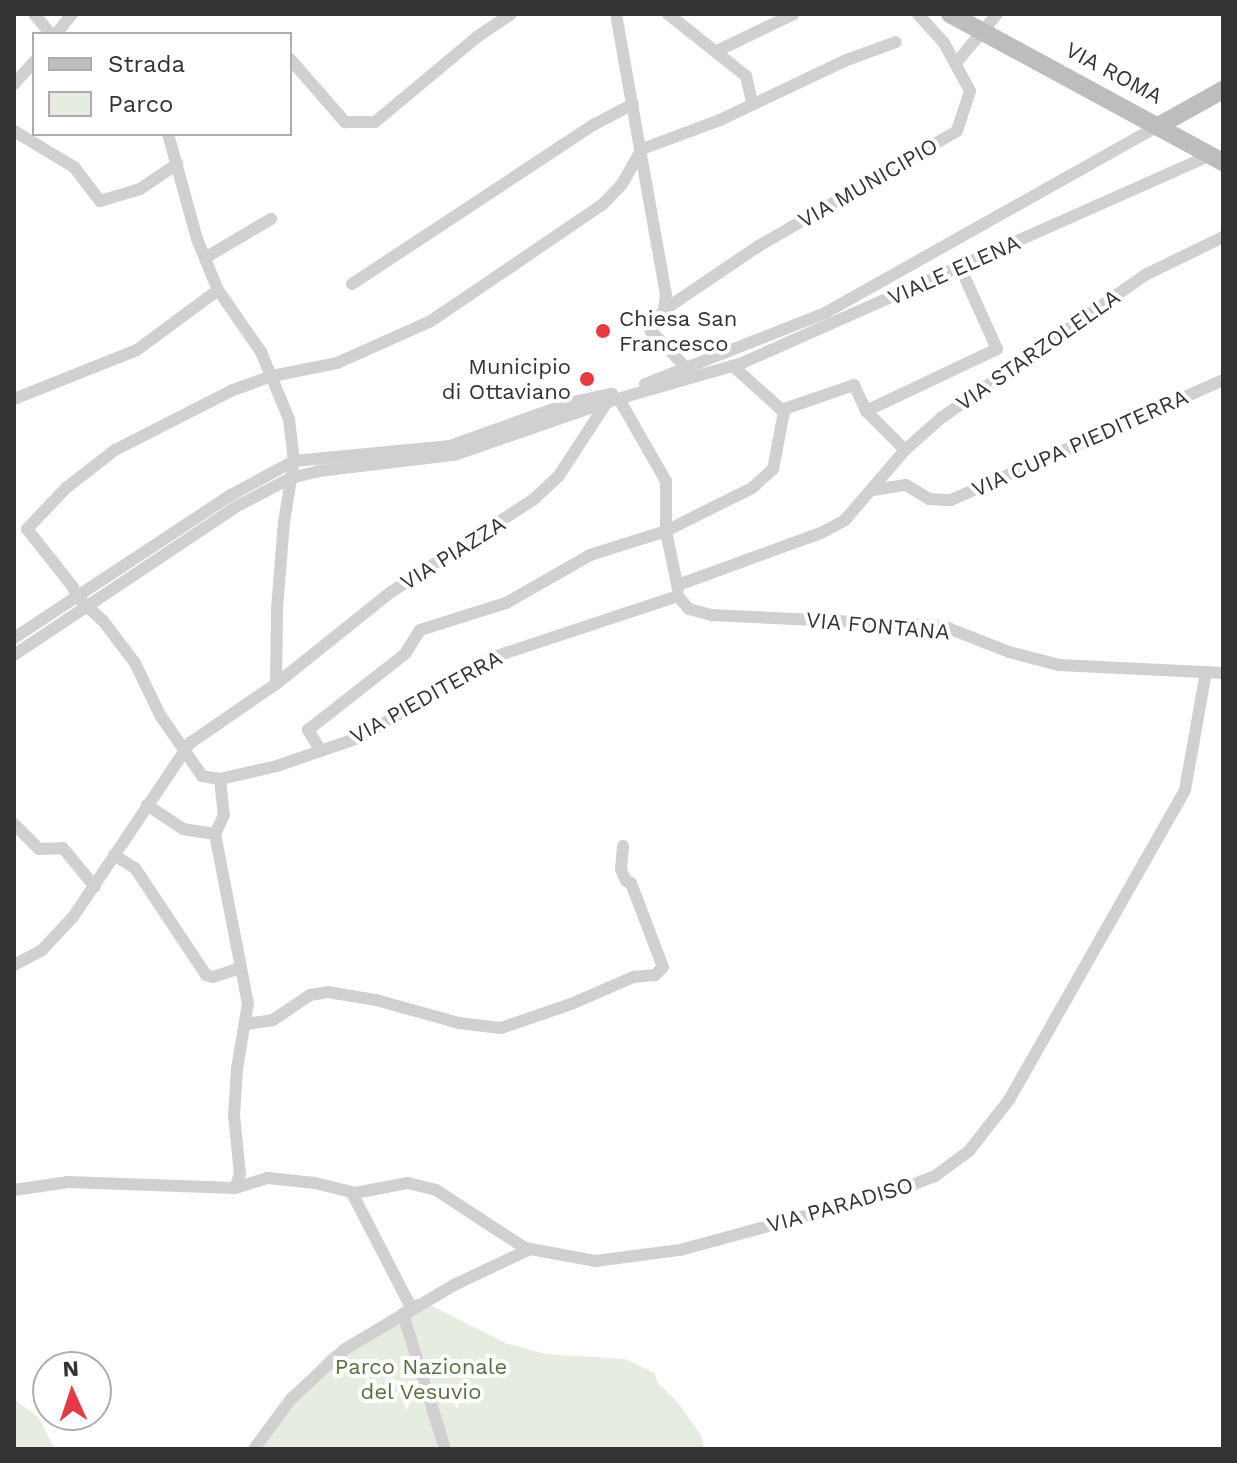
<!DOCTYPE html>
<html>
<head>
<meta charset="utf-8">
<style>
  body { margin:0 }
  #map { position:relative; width:1237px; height:1463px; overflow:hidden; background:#fff; font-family:"Work Sans",sans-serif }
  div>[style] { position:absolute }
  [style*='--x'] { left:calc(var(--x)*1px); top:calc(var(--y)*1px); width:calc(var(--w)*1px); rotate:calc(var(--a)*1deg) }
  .green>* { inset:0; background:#e6ecdf }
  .minor>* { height:12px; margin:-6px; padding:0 6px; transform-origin:6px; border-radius:6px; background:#d0d0d0 }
  .secondary>* { height:18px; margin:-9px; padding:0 9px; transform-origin:9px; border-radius:9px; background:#bdbdbd }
  .dots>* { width:22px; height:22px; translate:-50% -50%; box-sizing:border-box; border:4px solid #fff; border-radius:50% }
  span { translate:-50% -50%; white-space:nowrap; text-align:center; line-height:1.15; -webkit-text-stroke:8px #fff; paint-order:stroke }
  .street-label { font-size:22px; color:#333 }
  .poi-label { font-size:22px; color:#333 }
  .left { translate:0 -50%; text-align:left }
  .right { translate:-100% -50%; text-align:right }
  .park-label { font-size:22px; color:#56703f }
  .frame { position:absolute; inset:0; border:16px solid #333; pointer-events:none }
  .legend { position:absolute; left:32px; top:32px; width:260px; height:104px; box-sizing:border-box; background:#fff; border:2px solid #adadad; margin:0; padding:10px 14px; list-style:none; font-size:24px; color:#333 }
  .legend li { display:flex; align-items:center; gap:16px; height:40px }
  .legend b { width:40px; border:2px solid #adadad }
  .north { position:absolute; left:32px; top:1351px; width:80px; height:80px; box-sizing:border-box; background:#fff; border:2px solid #adadad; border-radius:50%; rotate:357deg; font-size:22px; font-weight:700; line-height:32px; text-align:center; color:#333 }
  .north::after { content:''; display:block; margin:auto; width:28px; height:36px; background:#e63946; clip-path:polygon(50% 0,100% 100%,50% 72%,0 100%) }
</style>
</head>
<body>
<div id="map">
  <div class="green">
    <i style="clip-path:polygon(416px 1298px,505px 1343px,546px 1354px,624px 1359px,655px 1373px,657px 1382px,679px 1404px,702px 1437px,704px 1449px,259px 1449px,279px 1409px,328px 1354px)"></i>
    <i style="clip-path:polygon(14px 1399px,38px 1417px,55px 1449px,14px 1449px)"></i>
  </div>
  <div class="minor">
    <i style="--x:34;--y:14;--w:26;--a:50"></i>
    <i style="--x:616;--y:14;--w:284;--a:79.9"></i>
    <i style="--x:666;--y:294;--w:16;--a:97"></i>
    <i style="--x:664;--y:310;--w:25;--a:122"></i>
    <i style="--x:651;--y:331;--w:59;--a:46.4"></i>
    <i style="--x:668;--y:14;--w:100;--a:38.5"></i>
    <i style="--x:746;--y:76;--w:27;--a:77"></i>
    <i style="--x:56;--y:34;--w:26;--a:-51"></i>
    <i style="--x:717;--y:51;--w:85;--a:-25.7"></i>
    <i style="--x:290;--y:59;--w:84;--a:48.9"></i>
    <i style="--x:345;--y:122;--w:30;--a:0"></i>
    <i style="--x:375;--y:122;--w:133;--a:-39.8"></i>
    <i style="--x:477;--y:37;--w:41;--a:-34.1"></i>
    <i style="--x:956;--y:63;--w:64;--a:-50.1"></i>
    <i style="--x:14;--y:84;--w:30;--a:-48"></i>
    <i style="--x:14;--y:131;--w:70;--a:31"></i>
    <i style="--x:74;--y:167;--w:43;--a:52.6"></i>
    <i style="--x:100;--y:201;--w:42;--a:-16.7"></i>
    <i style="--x:140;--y:189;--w:45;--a:-34"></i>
    <i style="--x:205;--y:258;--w:77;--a:-30.6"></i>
    <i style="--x:352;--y:284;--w:291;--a:-33.4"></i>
    <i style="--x:595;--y:124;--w:43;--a:-27.8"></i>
    <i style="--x:664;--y:310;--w:112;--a:-34.1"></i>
    <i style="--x:757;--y:247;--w:231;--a:-30.1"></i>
    <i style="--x:957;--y:131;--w:42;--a:-72"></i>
    <i style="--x:970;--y:91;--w:55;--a:-118.4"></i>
    <i style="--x:944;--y:43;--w:39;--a:-132"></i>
    <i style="--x:645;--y:384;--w:193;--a:-21.5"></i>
    <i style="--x:825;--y:313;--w:384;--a:-29.3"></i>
    <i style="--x:14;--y:399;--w:132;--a:-21.7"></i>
    <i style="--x:137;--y:350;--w:101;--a:-36.5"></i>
    <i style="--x:619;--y:399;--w:95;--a:60.2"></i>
    <i style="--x:666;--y:481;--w:50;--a:90"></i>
    <i style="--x:666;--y:531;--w:59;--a:78.3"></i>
    <i style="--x:781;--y:410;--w:77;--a:-18.9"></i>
    <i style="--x:854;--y:385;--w:29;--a:65"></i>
    <i style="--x:905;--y:450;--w:55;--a:-135"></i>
    <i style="--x:866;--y:411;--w:145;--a:-25.3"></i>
    <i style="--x:997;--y:349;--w:76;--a:-114.2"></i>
    <i style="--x:873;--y:490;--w:33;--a:-9"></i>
    <i style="--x:906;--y:485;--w:27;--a:31"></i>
    <i style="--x:929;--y:499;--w:22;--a:3"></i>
    <i style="--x:951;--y:500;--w:297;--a:-23.8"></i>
    <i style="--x:678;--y:585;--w:152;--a:-20"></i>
    <i style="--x:821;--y:533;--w:27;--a:-28"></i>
    <i style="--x:845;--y:520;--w:92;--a:-49.4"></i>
    <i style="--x:905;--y:450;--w:48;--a:-41.6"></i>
    <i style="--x:941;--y:418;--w:249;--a:-35"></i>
    <i style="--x:1145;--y:275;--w:87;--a:-26"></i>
    <i style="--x:678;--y:596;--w:194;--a:161.7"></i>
    <i style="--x:494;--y:657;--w:155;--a:149"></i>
    <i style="--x:361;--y:737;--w:89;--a:161"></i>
    <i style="--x:277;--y:766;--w:58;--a:167.2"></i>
    <i style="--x:220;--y:779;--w:18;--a:-171"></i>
    <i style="--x:202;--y:776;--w:74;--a:-124.5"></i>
    <i style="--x:160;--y:715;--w:58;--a:-115.7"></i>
    <i style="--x:135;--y:663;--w:51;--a:-127.1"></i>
    <i style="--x:104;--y:622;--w:38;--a:-137"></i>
    <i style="--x:76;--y:596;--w:9;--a:-108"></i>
    <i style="--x:73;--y:587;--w:74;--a:-128.4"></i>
    <i style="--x:27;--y:529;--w:57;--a:-46.4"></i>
    <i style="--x:66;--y:488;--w:62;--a:-37.8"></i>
    <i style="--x:115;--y:450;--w:132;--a:-27"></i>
    <i style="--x:233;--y:390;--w:41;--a:-19.7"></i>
    <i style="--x:272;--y:376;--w:66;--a:-11.3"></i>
    <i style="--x:337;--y:363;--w:103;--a:-24.1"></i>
    <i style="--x:431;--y:321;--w:207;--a:-34.2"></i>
    <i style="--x:602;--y:205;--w:29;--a:-46"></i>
    <i style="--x:622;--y:184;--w:40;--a:-60.3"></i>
    <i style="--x:642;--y:149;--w:83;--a:-20.4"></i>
    <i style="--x:720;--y:120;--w:137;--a:-25.4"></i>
    <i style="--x:844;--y:61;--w:55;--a:-20.1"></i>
    <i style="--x:678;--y:596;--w:17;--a:50"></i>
    <i style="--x:689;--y:609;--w:23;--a:15"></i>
    <i style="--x:711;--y:615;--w:232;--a:2.7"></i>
    <i style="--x:943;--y:626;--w:71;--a:21.5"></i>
    <i style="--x:1009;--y:652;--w:52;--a:14.6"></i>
    <i style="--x:1059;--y:665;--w:164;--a:2.8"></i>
    <i style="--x:14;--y:638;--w:260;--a:-33.4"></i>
    <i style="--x:231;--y:495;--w:72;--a:-28.4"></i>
    <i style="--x:294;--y:461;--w:157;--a:-5.5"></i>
    <i style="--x:450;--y:446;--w:131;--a:-19.7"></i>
    <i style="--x:573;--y:402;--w:40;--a:-12"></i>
    <i style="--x:14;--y:655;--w:268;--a:-33.7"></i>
    <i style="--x:237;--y:506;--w:61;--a:-27.4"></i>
    <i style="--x:291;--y:478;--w:29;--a:-14"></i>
    <i style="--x:319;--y:471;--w:136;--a:-6.8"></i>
    <i style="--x:454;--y:455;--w:162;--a:-19.1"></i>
    <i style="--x:607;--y:402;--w:141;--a:-16.1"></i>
    <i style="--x:742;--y:363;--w:513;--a:-23.92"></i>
    <i style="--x:276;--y:684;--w:147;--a:-38.7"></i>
    <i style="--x:391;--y:592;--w:171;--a:-33"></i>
    <i style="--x:534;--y:499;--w:33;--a:-43"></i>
    <i style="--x:558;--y:477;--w:90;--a:-56.8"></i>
    <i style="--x:321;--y:751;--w:25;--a:-122"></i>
    <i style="--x:308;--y:730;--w:123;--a:-38.1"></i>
    <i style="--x:405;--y:654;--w:28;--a:-58"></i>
    <i style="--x:420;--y:630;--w:90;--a:-17.4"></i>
    <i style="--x:506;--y:603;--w:97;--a:-29.7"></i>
    <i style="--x:590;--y:555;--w:80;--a:-17.5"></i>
    <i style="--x:666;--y:531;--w:96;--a:-26.6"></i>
    <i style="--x:752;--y:488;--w:28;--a:-42"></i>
    <i style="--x:773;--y:469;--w:58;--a:-79.1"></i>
    <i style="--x:784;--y:412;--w:69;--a:-138"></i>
    <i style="--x:220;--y:779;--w:36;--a:84"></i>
    <i style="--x:224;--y:815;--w:21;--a:115"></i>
    <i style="--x:215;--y:834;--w:172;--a:79"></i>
    <i style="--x:248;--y:1003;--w:67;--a:99.5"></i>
    <i style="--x:237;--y:1069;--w:46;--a:93.7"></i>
    <i style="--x:234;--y:1115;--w:59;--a:84.2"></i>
    <i style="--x:240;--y:1174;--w:15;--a:110"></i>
    <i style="--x:147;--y:805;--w:43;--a:33.7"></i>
    <i style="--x:183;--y:829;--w:32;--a:9"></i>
    <i style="--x:14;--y:824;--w:35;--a:45"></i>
    <i style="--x:39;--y:849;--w:24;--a:-2"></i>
    <i style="--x:63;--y:848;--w:50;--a:50.6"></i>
    <i style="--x:114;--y:855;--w:25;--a:32"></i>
    <i style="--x:135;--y:868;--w:128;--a:56.4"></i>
    <i style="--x:206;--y:975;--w:7;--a:16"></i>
    <i style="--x:213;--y:977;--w:29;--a:-18"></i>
    <i style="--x:14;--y:965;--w:32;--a:-28"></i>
    <i style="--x:42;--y:950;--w:45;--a:-46.8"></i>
    <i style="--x:73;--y:917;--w:210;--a:-56.1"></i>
    <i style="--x:190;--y:743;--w:104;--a:-34.5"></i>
    <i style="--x:276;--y:684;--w:75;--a:-89.2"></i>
    <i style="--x:277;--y:609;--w:87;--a:-85.4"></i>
    <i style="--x:284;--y:522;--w:62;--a:-80.7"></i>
    <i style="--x:294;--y:461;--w:42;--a:-96.8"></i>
    <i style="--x:289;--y:419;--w:73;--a:-112.7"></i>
    <i style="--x:261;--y:352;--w:75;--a:-124.7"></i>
    <i style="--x:218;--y:290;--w:55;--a:-112.4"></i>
    <i style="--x:197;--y:239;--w:109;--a:-105.4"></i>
    <i style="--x:246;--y:1024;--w:27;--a:-8"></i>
    <i style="--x:273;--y:1020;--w:45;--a:-34"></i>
    <i style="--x:310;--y:995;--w:18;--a:-9"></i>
    <i style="--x:328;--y:992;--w:49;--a:9.5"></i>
    <i style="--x:376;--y:1000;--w:86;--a:15.5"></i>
    <i style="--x:459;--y:1023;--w:42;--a:6.8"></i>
    <i style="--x:501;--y:1028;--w:74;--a:-18.9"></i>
    <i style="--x:571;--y:1004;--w:68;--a:-23.5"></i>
    <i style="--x:633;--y:977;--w:22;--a:-5"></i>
    <i style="--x:655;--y:975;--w:11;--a:-45"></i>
    <i style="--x:663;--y:967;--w:90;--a:-110.9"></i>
    <i style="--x:631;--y:883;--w:5;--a:-158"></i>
    <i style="--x:626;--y:881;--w:13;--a:-113"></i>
    <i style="--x:621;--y:869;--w:23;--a:-85"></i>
    <i style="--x:14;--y:1190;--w:55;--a:-8.4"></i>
    <i style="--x:68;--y:1182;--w:167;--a:2.1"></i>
    <i style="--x:235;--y:1188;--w:34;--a:-17"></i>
    <i style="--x:268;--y:1178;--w:47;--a:6.1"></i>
    <i style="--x:315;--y:1183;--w:41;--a:14"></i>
    <i style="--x:355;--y:1193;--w:54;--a:-10.7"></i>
    <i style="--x:408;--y:1183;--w:29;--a:14"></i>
    <i style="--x:436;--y:1190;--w:106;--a:33.1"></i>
    <i style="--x:525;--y:1248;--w:71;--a:10.5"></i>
    <i style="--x:595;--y:1261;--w:86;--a:-7.4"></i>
    <i style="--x:680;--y:1250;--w:222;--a:-15.2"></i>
    <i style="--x:894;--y:1192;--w:44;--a:-21.3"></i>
    <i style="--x:935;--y:1176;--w:42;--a:-36.3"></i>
    <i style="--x:969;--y:1151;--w:65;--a:-51.9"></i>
    <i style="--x:1009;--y:1100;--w:356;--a:-60.4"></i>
    <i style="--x:1185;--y:790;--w:120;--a:-79.9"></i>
    <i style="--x:352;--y:1193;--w:131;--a:62.7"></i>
    <i style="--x:403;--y:1314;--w:141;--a:72.7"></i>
    <i style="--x:254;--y:1449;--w:62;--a:-53.5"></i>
    <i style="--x:291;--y:1399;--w:74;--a:-42.8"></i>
    <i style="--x:345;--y:1349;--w:129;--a:-30.4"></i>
    <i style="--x:456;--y:1284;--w:82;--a:-25.3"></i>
  </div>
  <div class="secondary">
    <i style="--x:950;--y:14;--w:311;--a:28.5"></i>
    <i style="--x:1160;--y:125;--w:72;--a:-29.1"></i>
  </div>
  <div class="dots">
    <i style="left:603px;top:331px;background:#e63946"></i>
    <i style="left:587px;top:379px;background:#e63946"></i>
  </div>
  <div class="street-label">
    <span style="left:1114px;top:73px;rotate:28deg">VIA ROMA</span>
    <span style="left:868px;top:183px;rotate:-30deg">VIA MUNICIPIO</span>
    <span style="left:954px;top:270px;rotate:-24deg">VIALE ELENA</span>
    <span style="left:1038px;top:350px;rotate:-35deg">VIA STARZOLELLA</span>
    <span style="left:1080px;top:443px;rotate:-24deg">VIA CUPA PIEDITERRA</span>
    <span style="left:453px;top:553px;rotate:-32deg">VIA PIAZZA</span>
    <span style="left:878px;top:626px;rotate:5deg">VIA FONTANA</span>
    <span style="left:426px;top:697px;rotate:-29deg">VIA PIEDITERRA</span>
    <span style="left:840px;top:1205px;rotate:-16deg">VIA PARADISO</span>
  </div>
  <div class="poi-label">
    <span class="left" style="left:619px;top:331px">Chiesa San<br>Francesco</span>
    <span class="right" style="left:571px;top:379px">Municipio<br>di Ottaviano</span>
  </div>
  <div class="park-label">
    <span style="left:421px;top:1379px">Parco Nazionale<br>del Vesuvio</span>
  </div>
  <div class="frame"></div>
  <ul class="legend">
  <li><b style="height:10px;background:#bdbdbd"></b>Strada</li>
  <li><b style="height:22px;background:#e6ecdf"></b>Parco</li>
  </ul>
  <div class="north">N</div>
</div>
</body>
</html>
